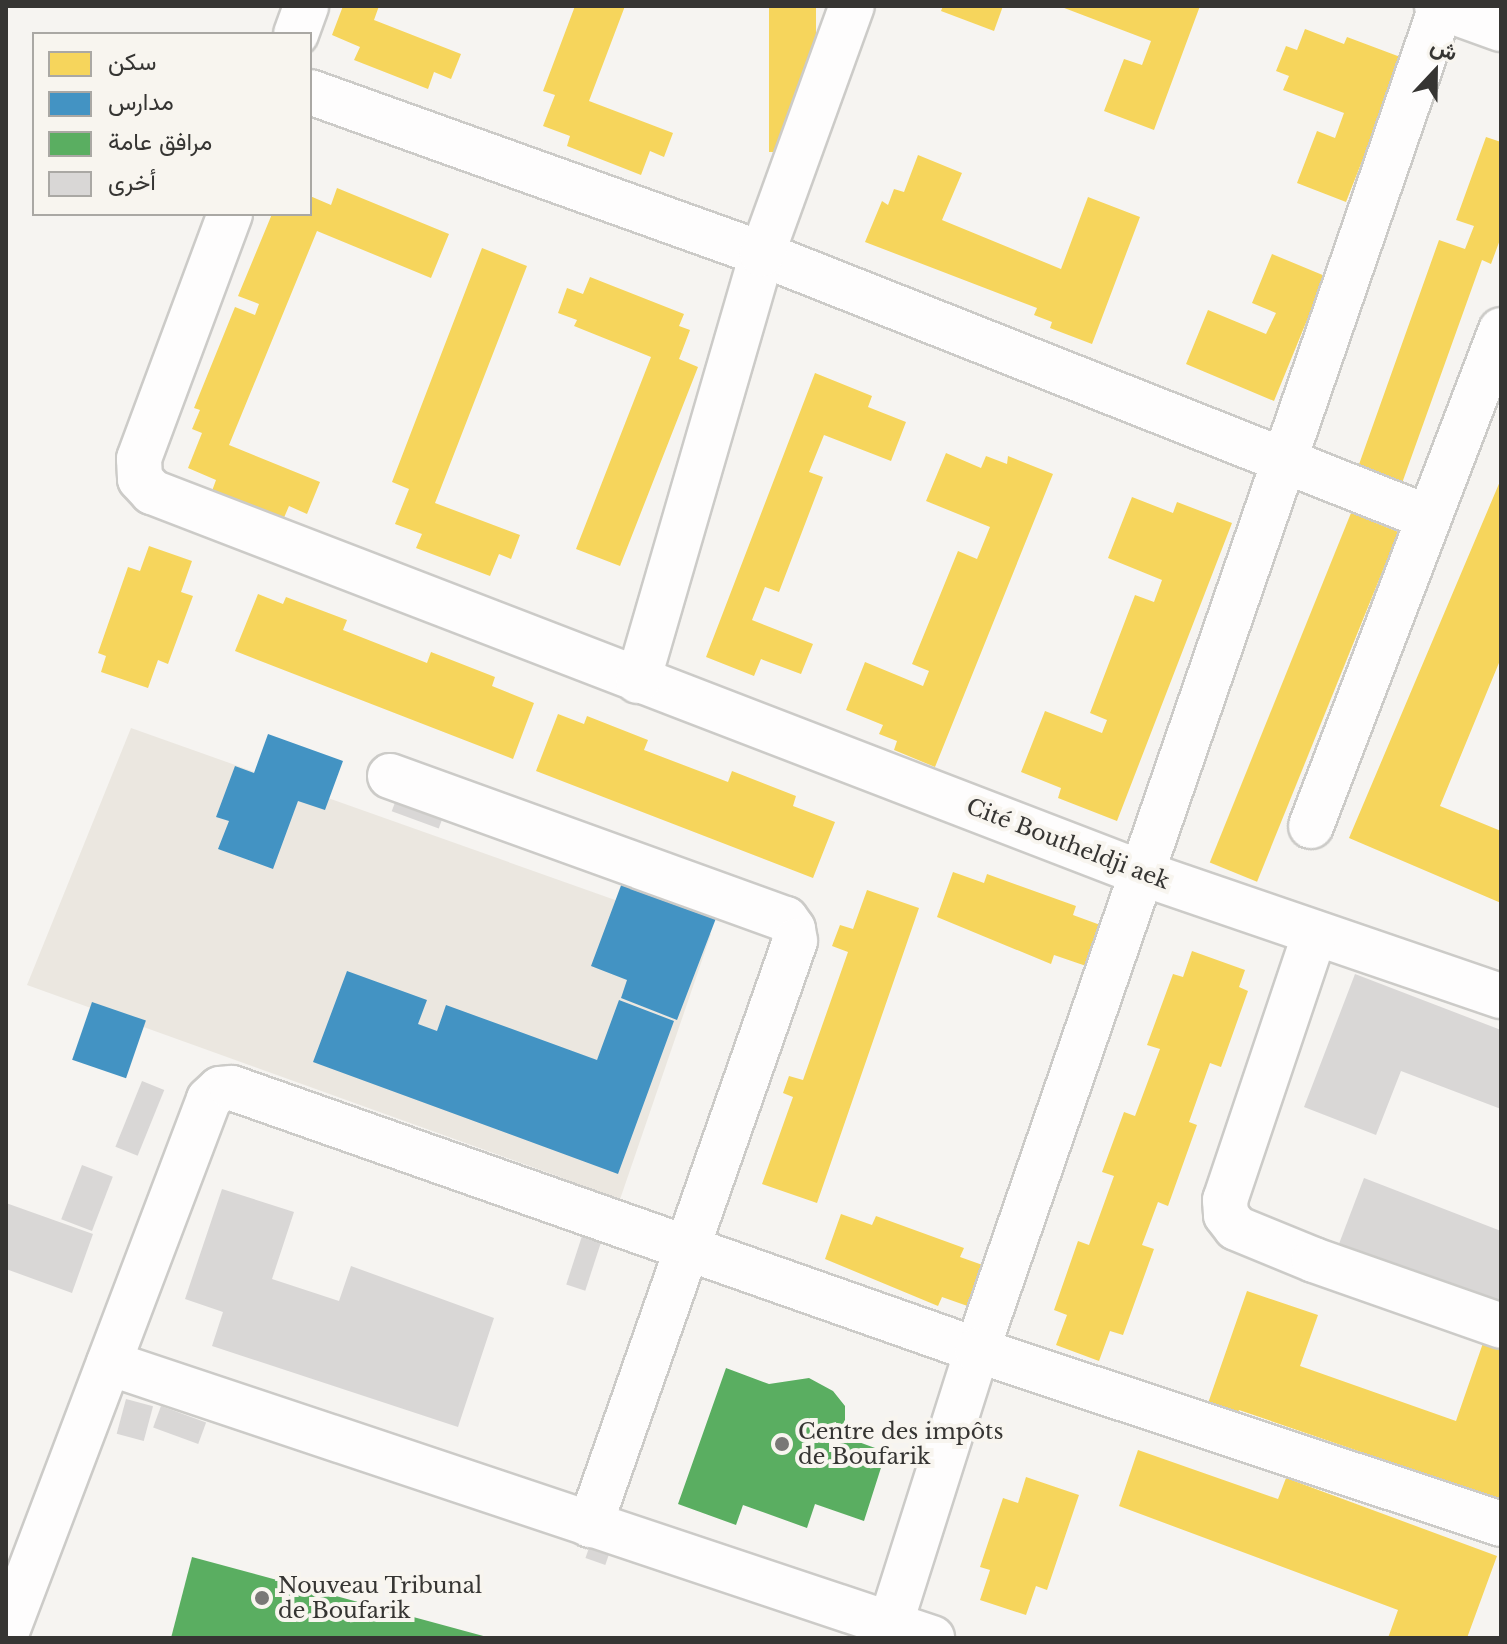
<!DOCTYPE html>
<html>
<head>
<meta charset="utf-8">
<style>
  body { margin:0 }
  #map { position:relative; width:1507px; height:1644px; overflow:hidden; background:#f6f4f1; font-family:"Libre Baskerville",Vazirmatn,serif }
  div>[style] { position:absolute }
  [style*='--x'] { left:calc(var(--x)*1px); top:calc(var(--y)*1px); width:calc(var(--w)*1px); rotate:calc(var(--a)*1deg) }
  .built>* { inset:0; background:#ebe7e0 }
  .homes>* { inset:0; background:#f6d55c; transform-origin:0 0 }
  .schools>* { inset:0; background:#4393c3; transform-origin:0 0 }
  .public>* { inset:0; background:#5aae61 }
  .building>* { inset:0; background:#d9d7d6; transform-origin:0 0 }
  .roads { filter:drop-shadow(2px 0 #cccbc8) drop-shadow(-2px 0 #cccbc8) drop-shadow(0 2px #cccbc8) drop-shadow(0 -2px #cccbc8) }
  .minor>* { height:44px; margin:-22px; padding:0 22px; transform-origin:22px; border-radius:22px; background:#fefdfd }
  .dots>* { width:22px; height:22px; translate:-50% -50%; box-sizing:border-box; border:4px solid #f8f5ef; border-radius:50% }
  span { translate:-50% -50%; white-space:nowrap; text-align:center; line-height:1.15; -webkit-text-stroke:8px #f8f5ef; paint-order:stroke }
  .street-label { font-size:22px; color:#363533 }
  .poi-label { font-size:22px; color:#363533 }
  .left { translate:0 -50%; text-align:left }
  .frame { position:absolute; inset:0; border:8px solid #363533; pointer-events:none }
  .legend { position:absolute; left:32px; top:32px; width:280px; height:184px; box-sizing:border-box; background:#f8f5ef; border:2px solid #aaa8a4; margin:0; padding:10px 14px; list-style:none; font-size:24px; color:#363533 }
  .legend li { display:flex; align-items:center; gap:16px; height:40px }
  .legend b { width:40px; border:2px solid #aaa8a4 }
  .north { position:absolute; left:1395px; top:32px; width:80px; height:80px; -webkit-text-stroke:6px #f8f5ef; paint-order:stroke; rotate:22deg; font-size:22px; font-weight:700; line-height:32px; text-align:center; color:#363533 }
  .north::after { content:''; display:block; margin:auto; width:28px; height:36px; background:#363533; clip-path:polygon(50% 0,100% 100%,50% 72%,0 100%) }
</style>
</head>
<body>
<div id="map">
  <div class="built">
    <i style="clip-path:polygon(131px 728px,711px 934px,615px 1214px,578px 1199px,560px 1177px,27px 985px)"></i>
  </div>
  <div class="homes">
    <i style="clip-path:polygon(343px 6px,379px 6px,374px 20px,461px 54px,451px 79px,434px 72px,428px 89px,354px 60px,360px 47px,332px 35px)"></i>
    <i style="clip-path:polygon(575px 6px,625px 6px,589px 101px,673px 133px,664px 157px,650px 151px,641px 175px,567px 146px,570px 136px,543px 126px,555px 95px,543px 91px)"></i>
    <i style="left:769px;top:6px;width:47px;height:146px"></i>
    <i style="clip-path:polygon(943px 6px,1003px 6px,994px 31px,941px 11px)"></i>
    <i style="clip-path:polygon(1059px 6px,1200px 6px,1154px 130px,1104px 111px,1124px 59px,1142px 65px,1151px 41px)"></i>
    <i style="clip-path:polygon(1305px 29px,1344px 44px,1347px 37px,1411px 61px,1385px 126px,1377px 123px,1346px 202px,1297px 183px,1317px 131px,1335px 138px,1344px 113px,1283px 90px,1289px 76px,1276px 71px,1286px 46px,1297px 50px)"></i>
    <i style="clip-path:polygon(1486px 137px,1501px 142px,1501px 237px,1491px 264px,1482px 260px,1401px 486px,1357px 470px,1439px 240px,1465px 249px,1474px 226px,1456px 220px)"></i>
    <i style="clip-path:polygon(918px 155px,962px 173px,942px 220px,1061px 269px,1088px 197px,1140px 217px,1092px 344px,1050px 328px,1052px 322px,1034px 315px,1037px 308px,865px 242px,882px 201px,888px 205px,894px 189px,904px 192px)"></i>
    <i style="clip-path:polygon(337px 188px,449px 234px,431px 278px,317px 231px,229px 445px,320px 482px,307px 514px,289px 506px,283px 520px,212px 491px,216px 480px,188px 468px,202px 433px,192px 429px,200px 410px,194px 408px,235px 307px,255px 315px,259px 304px,238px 296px,272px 214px,310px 214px,310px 196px,331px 205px)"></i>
    <i style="clip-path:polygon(482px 248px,527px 266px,435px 503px,520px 535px,511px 559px,499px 554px,490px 576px,416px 548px,422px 534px,395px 524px,409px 489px,392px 482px)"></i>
    <i style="clip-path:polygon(1272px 254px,1325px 276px,1274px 401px,1186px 364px,1208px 310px,1266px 334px,1276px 313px,1252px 303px)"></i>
    <i style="clip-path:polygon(590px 277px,684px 314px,679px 326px,690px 330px,679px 359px,698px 367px,620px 566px,576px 549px,651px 357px,574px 326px,577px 320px,558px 313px,567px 288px,583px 294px)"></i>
    <i style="clip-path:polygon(815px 373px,872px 396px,868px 407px,906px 422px,891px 461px,824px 435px,809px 472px,823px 477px,779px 592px,765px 587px,752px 620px,813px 644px,801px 674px,761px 659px,754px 676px,706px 657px)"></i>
    <i style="clip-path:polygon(946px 453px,981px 468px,986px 456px,1007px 464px,1008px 456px,1053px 474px,935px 767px,894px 750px,897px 741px,879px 734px,883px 725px,846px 710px,865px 662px,923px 686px,929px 671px,912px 664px,958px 551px,977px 559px,990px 527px,926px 501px)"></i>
    <i style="clip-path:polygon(1501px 479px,1501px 658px,1440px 806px,1501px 831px,1501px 903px,1349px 838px)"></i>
    <i style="clip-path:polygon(1132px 497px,1173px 513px,1177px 502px,1232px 523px,1117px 821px,1058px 798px,1061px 788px,1021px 772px,1045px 711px,1102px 733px,1107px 720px,1090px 713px,1135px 595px,1154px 602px,1162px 580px,1108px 558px)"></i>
    <i style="left:1351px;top:513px;width:51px;height:377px;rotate:22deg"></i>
    <i style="clip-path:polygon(149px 546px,192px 561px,181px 592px,193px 596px,168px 664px,158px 660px,148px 688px,101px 672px,106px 656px,98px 653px,128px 567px,140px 571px)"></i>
    <i style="clip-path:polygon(258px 594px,283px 604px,286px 597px,347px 620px,343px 630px,427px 663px,431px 652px,495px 677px,492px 686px,534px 703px,513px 759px,235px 651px)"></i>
    <i style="clip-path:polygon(558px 714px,584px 724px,587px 716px,648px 740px,644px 750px,728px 782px,732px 771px,796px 796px,793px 806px,835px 822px,813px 878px,536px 771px)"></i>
    <i style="clip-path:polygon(953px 872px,984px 883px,987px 874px,1076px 906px,1073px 915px,1103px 926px,1089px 967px,1054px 955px,1051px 964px,937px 917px)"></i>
    <i style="clip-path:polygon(867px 890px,919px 908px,817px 1203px,762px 1184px,793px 1097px,783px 1093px,789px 1076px,803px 1080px,848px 952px,832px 946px,840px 925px,853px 929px)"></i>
    <i style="clip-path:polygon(1192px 951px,1245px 970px,1239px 987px,1248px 991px,1221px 1067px,1210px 1063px,1189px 1122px,1197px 1125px,1168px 1206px,1158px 1202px,1142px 1245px,1154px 1249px,1123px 1335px,1110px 1331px,1099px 1361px,1056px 1345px,1067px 1315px,1054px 1310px,1078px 1241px,1089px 1245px,1114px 1176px,1102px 1172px,1124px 1112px,1135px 1116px,1160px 1049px,1147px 1045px,1173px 974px,1183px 977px)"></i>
    <i style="clip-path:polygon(841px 1214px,872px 1225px,876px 1216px,964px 1248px,960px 1257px,991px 1268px,976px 1309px,942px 1297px,938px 1306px,825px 1259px)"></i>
    <i style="clip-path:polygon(1247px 1291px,1318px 1315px,1300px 1366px,1456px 1421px,1483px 1343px,1501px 1349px,1501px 1508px,1473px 1499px,1475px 1491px,1239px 1410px,1236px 1419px,1206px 1409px)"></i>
    <i style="clip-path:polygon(1138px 1450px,1278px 1499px,1286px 1478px,1497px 1556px,1467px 1638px,1388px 1638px,1398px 1610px,1119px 1506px)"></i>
    <i style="clip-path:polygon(1026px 1477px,1079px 1495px,1047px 1590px,1036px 1586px,1026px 1615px,980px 1600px,990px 1570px,980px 1567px,1003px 1498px,1018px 1503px)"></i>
  </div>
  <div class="schools">
    <i style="clip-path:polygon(268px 734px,343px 761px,325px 810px,298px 801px,273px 869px,218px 849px,229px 821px,216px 817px,235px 766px,254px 773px)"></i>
    <i style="clip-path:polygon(629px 864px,723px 900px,677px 1020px,621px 998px,627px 980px,591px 966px)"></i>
    <i style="clip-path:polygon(347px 971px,427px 1000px,418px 1024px,437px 1031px,446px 1005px,597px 1060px,619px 1000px,674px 1021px,618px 1174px,313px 1062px)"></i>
    <i style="left:92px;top:1002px;width:57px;height:61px;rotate:19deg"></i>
  </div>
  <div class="public">
    <i style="clip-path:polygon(726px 1368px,769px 1384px,809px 1378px,833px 1391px,845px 1406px,845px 1437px,886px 1452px,864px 1521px,815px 1504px,807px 1528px,743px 1505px,736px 1525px,678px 1504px)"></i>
    <i style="clip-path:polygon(192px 1557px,487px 1637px,487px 1638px,171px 1638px)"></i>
  </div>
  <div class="building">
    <i style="left:401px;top:786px;width:50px;height:27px;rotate:20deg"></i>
    <i style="clip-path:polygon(1355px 974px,1501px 1030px,1501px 1109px,1401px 1071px,1376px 1135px,1304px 1107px)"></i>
    <i style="left:142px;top:1081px;width:24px;height:71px;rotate:22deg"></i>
    <i style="left:82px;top:1165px;width:33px;height:58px;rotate:21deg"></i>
    <i style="clip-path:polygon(1364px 1178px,1501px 1231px,1501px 1320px,1334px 1257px)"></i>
    <i style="clip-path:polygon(222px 1189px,294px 1212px,272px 1279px,339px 1301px,351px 1266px,494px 1318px,458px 1427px,212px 1346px,223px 1312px,185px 1299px)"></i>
    <i style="clip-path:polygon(6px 1203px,93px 1234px,72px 1293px,6px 1269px)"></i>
    <i style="left:582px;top:1236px;width:20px;height:51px;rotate:18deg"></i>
    <i style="left:126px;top:1399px;width:28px;height:36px;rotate:15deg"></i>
    <i style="left:161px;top:1406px;width:48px;height:23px;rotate:20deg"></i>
    <i style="left:591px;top:1542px;width:21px;height:17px;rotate:19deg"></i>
  </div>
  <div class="roads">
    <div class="minor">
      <i style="--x:1437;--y:6;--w:68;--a:19.8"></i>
      <i style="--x:296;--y:34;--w:30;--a:-70"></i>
      <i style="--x:310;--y:92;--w:480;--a:19.7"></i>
      <i style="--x:762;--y:254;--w:715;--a:21.58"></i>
      <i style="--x:230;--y:214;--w:261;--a:110.4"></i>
      <i style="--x:139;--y:459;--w:20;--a:87"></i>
      <i style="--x:140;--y:479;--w:18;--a:47"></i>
      <i style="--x:152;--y:492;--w:1063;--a:21.06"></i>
      <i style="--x:1144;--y:874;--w:377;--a:18.9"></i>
      <i style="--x:638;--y:681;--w:445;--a:-73.8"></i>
      <i style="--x:762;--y:254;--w:264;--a:-70.1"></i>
      <i style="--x:390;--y:776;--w:421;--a:19.9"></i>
      <i style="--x:786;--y:919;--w:12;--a:55"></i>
      <i style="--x:793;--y:929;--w:12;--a:81"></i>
      <i style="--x:795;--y:941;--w:619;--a:109.34"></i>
      <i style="--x:1311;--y:826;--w:531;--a:-69.04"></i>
      <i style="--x:1315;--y:933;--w:282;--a:108.6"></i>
      <i style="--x:1225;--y:1200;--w:15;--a:86"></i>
      <i style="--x:1226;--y:1215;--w:16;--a:52"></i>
      <i style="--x:1236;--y:1228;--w:84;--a:22.3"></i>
      <i style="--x:1314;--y:1260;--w:198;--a:19.4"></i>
      <i style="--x:109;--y:1363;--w:868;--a:18.48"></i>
      <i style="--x:890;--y:1625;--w:288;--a:-72.4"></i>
      <i style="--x:977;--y:1350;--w:1421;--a:-70.94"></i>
      <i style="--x:6;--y:1634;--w:572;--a:-69.22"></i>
      <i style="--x:209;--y:1099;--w:15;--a:-42"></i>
      <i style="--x:220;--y:1089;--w:12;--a:-5"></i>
      <i style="--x:232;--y:1088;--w:790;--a:19.38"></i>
      <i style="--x:977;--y:1350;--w:552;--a:18.37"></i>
    </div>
  </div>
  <div class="dots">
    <i style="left:782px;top:1444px;background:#797876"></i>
    <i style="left:262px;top:1598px;background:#797876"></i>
  </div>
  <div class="street-label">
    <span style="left:1068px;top:844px;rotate:21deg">Cité Boutheldji aek</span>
  </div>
  <div class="poi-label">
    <span class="left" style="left:798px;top:1444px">Centre des impôts<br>de Boufarik</span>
    <span class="left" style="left:278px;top:1598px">Nouveau Tribunal<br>de Boufarik</span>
  </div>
  <div class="frame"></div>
  <ul class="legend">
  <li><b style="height:22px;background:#f6d55c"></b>سكن</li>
  <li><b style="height:22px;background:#4393c3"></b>مدارس</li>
  <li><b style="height:22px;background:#5aae61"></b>مرافق عامة</li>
  <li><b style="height:22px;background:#d9d7d6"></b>أخرى</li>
  </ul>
  <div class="north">ش</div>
</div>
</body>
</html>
